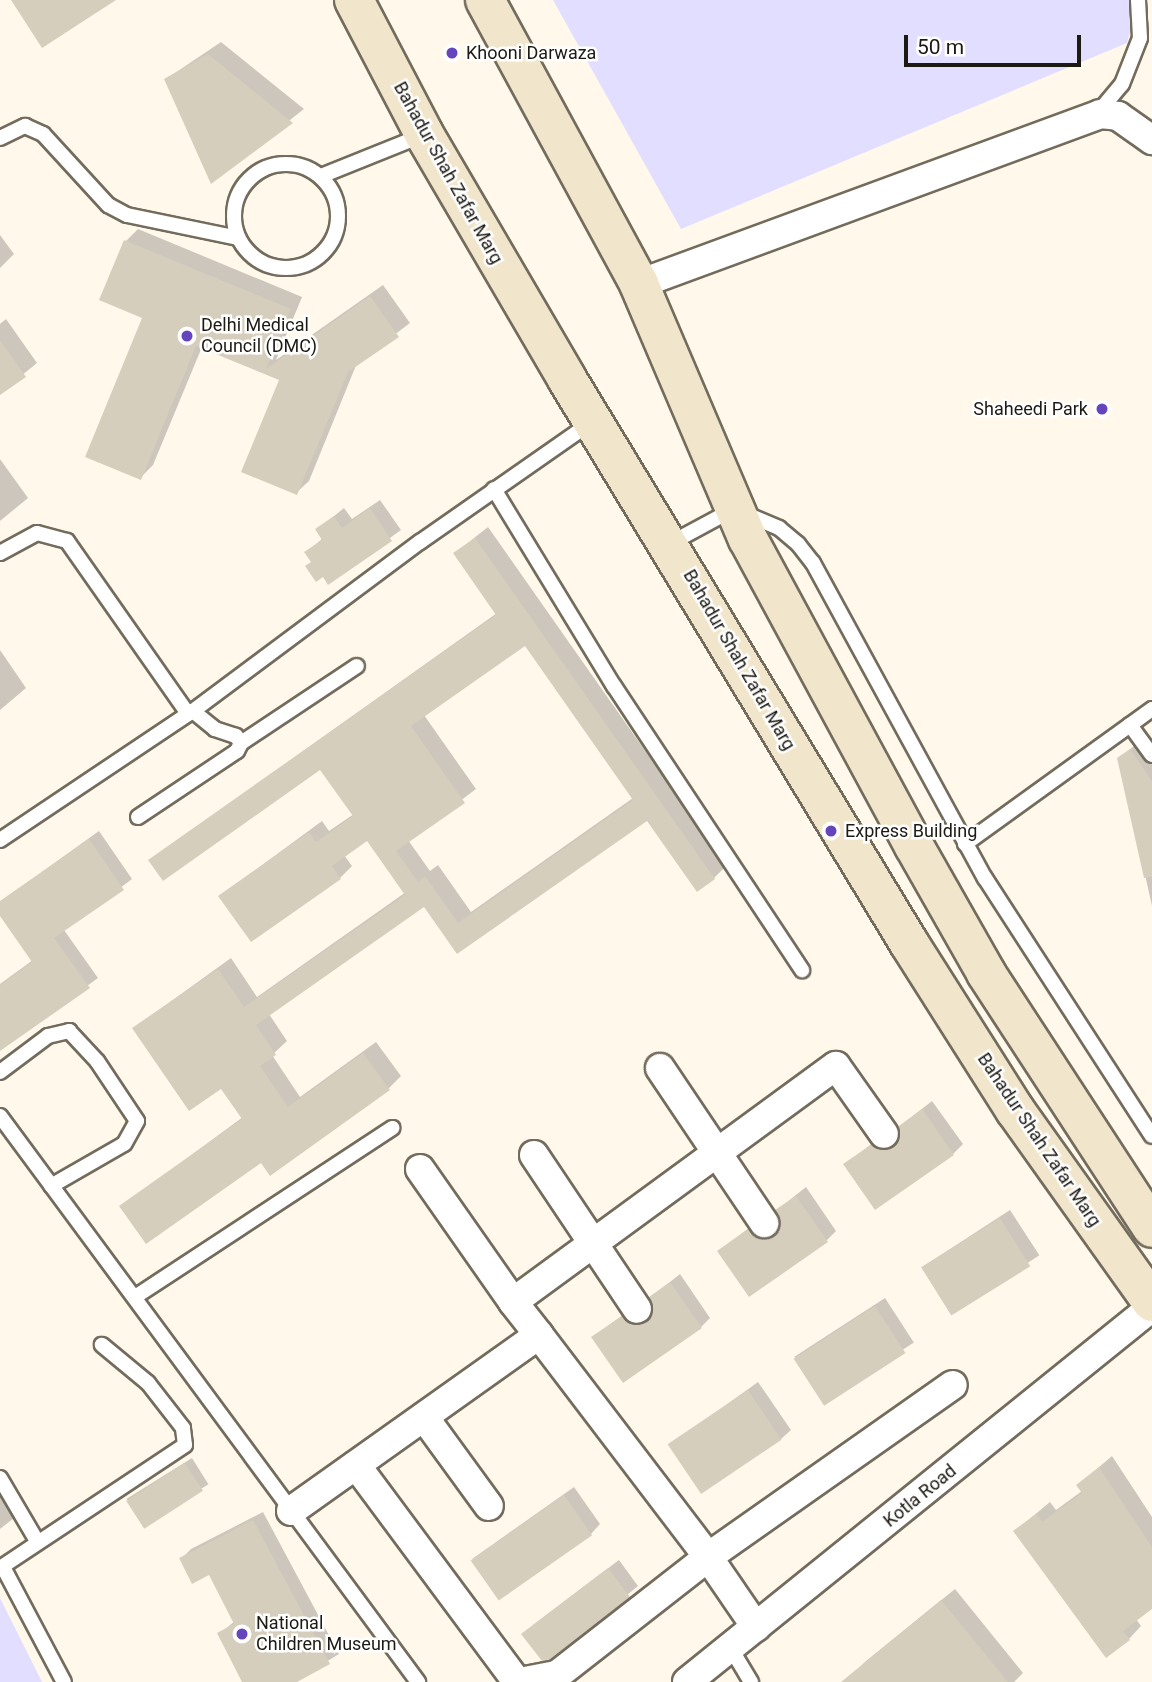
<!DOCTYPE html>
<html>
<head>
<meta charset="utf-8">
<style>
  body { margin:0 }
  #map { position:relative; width:1152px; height:1682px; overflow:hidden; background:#fff8eb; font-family:Roboto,sans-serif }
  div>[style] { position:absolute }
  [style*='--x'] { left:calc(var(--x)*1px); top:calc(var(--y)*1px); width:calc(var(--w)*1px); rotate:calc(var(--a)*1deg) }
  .green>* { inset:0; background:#e2deff }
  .shadow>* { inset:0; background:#0003; transform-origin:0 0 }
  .building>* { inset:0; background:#d5cebd; transform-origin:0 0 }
  .roads { filter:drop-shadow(2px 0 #736c5d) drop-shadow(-2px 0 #736c5d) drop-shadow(0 2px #736c5d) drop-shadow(0 -2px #736c5d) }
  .lane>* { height:14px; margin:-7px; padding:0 7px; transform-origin:7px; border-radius:7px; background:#fff }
  .lane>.ring { margin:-7px; padding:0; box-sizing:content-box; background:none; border:14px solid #fff; border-radius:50% }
  .street>* { height:28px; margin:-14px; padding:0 14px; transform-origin:14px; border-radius:14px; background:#fff }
  .secondary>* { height:38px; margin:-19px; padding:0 19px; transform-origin:19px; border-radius:19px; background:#f1e6cb }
  .dots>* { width:19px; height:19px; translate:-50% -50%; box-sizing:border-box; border:4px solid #fff; border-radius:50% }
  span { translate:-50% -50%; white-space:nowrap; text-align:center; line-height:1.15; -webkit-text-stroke:5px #fff; paint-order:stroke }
  .poi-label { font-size:18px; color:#1d1a14 }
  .left { translate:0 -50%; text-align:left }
  .right { translate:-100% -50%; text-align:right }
  .street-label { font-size:18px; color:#1d1a14 }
  .scale { position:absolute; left:904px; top:35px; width:177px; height:32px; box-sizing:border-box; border:4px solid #1d1a14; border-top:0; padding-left:9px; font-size:21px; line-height:24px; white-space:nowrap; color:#1d1a14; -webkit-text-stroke:5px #fff; paint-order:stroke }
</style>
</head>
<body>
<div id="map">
  <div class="green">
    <i style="clip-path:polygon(553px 0,1139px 0,1127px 43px,681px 229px)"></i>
    <i style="clip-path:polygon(0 1598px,42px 1682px,0 1682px)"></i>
  </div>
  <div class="shadow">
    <i style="clip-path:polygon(221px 42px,304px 109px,212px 181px,166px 79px)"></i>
    <i style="clip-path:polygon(138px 229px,302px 297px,276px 360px,383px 285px,410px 323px,357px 363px,309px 481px,296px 493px,281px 379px,202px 347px,153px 465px,140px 478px,145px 317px,126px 241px)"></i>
    <i style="clip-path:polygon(0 235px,14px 254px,0 268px)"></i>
    <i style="clip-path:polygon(6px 319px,37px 363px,0 393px,0 324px)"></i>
    <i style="clip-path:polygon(0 459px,28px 498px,0 521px)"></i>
    <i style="clip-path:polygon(380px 500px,401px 530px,329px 582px,307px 552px,323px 538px,318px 529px,344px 508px,352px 519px)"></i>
    <i style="clip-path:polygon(evenodd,488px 527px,726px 866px,714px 878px,647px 819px,458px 952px,425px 905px,269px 1014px,287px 1041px,272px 1055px,300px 1097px,376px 1042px,401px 1076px,389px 1088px,271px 1174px,261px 1160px,122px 1206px,243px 1117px,222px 1086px,134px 1028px,231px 958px,257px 997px,406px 892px,368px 839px,344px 855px,352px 866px,340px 878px,220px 896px,322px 821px,329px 831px,354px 814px,321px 768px,150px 860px,497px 613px,455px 553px,488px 527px,525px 644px,633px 798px,471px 912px,438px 865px,430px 871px,408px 840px,476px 789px,424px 715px,525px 644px)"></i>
    <i style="clip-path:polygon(0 650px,26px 688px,0 710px)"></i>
    <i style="clip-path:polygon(1144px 738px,1152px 750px,1152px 906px,1119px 758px)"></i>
    <i style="clip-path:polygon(99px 831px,132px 879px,64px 930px,98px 978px,0 1049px,0 984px,33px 960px,0 913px,0 902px)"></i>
    <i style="clip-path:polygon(932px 1101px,963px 1144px,953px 1154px,845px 1164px,882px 1136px,901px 1140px,900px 1126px)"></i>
    <i style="clip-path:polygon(806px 1187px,836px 1231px,827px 1240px,719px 1251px,758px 1221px,767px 1229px,780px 1228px,777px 1210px)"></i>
    <i style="left:1010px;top:1210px;width:54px;height:104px;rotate:57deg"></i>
    <i style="clip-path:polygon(680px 1274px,710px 1318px,701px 1327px,593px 1337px,632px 1308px,640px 1315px,653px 1314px,651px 1297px)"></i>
    <i style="left:885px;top:1298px;width:53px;height:108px;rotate:57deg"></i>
    <i style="clip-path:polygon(758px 1382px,791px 1430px,781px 1439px,670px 1445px)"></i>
    <i style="clip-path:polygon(1112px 1456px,1152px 1517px,1152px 1607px,1136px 1619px,1141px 1626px,1129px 1639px,1015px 1531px,1050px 1502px,1056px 1510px,1082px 1491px,1078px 1485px)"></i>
    <i style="left:192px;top:1458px;width:31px;height:77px;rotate:58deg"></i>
    <i style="clip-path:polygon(0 1472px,23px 1511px,0 1529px)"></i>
    <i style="clip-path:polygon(574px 1487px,600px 1524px,591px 1534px,472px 1559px)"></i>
    <i style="clip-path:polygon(263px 1512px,339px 1654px,293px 1682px,244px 1682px,219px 1634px,235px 1621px,210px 1573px,181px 1559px,191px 1549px)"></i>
    <i style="clip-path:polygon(619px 1560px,638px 1586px,549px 1658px,533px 1625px)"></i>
    <i style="clip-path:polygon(955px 1589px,1023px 1673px,1014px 1682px,860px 1682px,853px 1674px,866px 1661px)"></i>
  </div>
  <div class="building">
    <i style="clip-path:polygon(11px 0,116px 0,42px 48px)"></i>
    <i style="clip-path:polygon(208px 54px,293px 123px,211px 184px,164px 79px)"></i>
    <i style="clip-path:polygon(124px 240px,291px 309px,266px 369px,370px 296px,399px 337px,348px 372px,297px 495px,241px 472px,279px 380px,196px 346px,141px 480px,85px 457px,142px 318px,99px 300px)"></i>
    <i style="clip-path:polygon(0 340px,26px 377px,0 395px)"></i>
    <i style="clip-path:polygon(370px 508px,392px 541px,328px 585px,323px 577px,316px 582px,305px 566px,311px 562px,304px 552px,322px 540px,315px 529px,334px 516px,342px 528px)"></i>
    <i style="clip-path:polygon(evenodd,475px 538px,715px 879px,697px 892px,647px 821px,457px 954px,424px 907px,256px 1025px,276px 1055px,260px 1066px,288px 1107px,363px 1053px,390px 1090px,270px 1176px,261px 1163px,146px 1244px,119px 1206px,242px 1119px,221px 1089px,189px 1111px,132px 1028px,218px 969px,244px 1007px,405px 895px,367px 841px,332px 866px,341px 879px,251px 942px,218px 896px,309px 832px,316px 842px,353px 816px,320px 770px,163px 881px,148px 860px,496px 615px,453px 553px,475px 538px,525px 646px,633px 800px,458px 923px,425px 876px,418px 882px,396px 851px,465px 803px,411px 726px,525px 646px)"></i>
    <i style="clip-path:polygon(1130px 749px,1152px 781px,1152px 877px,1144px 878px,1117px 758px)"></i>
    <i style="clip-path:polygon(89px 839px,124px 890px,54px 938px,90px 988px,0 1051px,0 985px,32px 962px,0 916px,0 901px)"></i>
    <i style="clip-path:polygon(922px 1109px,954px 1155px,875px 1210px,843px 1164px,871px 1145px,885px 1151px,894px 1147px,899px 1140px,899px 1126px)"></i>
    <i style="clip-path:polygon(796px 1196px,828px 1242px,749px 1297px,717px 1251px,748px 1229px,757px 1238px,774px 1236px,781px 1223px,775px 1210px)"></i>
    <i style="left:1000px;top:1218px;width:57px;height:93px;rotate:58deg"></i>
    <i style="clip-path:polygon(670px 1282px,702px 1328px,623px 1383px,591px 1337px,622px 1316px,630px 1324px,647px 1322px,654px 1309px,649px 1297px)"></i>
    <i style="left:875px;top:1306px;width:56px;height:97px;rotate:57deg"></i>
    <i style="left:748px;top:1390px;width:60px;height:97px;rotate:56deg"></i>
    <i style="left:185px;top:1463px;width:33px;height:70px;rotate:57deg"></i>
    <i style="clip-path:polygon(1099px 1467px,1152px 1547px,1152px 1609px,1123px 1631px,1130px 1640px,1106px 1658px,1013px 1531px,1036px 1514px,1042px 1522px,1082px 1493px,1076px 1485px)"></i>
    <i style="left:564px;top:1495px;width:49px;height:114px;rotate:55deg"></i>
    <i style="clip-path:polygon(253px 1520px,330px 1664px,297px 1682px,242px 1682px,217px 1633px,234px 1624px,209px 1575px,192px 1584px,179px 1558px)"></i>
    <i style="clip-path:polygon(608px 1568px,630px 1597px,550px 1659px,542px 1661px,521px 1634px)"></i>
    <i style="clip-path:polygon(941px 1600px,1008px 1682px,841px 1682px)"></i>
  </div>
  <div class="roads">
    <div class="lane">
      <i style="--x:1096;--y:115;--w:40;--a:-50"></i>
      <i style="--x:1122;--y:84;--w:49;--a:-68.6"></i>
      <i style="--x:1140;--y:38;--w:38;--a:-93"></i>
      <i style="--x:0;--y:138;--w:28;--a:-26"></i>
      <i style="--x:25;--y:126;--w:20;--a:24"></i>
      <i style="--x:43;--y:134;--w:96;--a:47.5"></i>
      <i style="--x:108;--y:205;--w:21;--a:28"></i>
      <i style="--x:127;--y:215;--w:113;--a:11.7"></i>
      <i class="ring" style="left:234px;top:164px;width:90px;height:90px"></i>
      <i style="--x:321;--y:176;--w:110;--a:-21.9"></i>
      <i style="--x:494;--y:489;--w:231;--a:58.7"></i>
      <i style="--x:614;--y:686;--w:341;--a:56.5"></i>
      <i style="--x:669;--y:544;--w:74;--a:-28.3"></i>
      <i style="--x:734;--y:509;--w:49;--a:22.9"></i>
      <i style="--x:779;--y:528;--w:25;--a:40"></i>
      <i style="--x:798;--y:544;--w:24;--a:52"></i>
      <i style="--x:813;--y:563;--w:359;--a:61.4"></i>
      <i style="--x:985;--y:878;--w:307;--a:57.1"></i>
      <i style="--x:0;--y:553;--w:42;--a:-28.4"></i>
      <i style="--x:37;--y:533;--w:31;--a:15"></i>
      <i style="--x:67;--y:541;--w:211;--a:55"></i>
      <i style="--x:1130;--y:725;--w:27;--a:-36"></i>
      <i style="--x:241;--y:743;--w:139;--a:-33.6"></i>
      <i style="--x:138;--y:817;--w:119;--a:-33.7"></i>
      <i style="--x:237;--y:751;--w:9;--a:-63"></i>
      <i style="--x:241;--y:743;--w:9;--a:-126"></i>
      <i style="--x:236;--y:736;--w:22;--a:-162"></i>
      <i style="--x:215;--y:729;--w:28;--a:-141"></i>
      <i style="--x:0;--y:840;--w:232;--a:-33.8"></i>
      <i style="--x:193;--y:711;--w:283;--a:-36.7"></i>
      <i style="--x:420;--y:542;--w:210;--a:-34.9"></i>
      <i style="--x:965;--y:844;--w:203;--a:-35.8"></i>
      <i style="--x:1130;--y:725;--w:37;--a:54"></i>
      <i style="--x:0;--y:1072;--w:60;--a:-36.9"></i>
      <i style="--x:48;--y:1036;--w:22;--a:-13"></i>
      <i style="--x:69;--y:1031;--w:41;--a:47"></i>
      <i style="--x:97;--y:1061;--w:72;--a:56.3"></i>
      <i style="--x:137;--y:1121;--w:26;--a:119"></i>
      <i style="--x:124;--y:1144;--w:84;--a:150.1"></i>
      <i style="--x:0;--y:1116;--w:704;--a:53.55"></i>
      <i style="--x:135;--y:1297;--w:308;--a:-33.3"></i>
      <i style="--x:0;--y:1478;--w:73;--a:59.6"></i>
      <i style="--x:3;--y:1567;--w:130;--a:62.1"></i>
      <i style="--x:0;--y:1568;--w:222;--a:-33.6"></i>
      <i style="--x:185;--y:1445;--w:17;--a:-97"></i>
      <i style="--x:183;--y:1428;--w:57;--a:-127.9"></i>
      <i style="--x:148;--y:1383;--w:60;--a:-140.4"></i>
      <i style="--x:730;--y:1647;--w:41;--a:59"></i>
    </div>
    <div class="street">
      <i style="--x:639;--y:284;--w:491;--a:-20.2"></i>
      <i style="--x:1100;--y:114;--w:18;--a:6"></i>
      <i style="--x:1118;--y:116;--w:42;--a:35.2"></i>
      <i style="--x:660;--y:1068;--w:187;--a:56.1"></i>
      <i style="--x:534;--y:1155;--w:185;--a:56.2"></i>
      <i style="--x:420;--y:1169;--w:162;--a:55"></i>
      <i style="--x:539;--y:1335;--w:279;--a:52.7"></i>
      <i style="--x:708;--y:1557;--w:85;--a:55.6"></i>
      <i style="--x:424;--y:1417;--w:110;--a:53.9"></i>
      <i style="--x:356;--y:1465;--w:270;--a:53.4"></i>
      <i style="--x:291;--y:1511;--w:304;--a:-35.4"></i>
      <i style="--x:539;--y:1335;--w:42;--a:-128.2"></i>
      <i style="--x:513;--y:1302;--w:400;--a:-36.2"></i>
      <i style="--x:836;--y:1066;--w:83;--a:54.8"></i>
      <i style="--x:520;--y:1682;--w:38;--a:-11"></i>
      <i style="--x:557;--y:1675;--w:192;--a:-38"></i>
      <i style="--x:708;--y:1557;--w:299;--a:-35.1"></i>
      <i style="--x:687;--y:1682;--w:597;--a:-38.88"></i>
    </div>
    <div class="secondary">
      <i style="--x:354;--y:0;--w:151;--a:62.4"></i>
      <i style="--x:424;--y:134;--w:284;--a:59.7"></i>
      <i style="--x:567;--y:379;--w:660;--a:58.77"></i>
      <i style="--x:909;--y:943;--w:198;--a:57.6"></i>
      <i style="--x:1015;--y:1110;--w:236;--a:54.5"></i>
      <i style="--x:485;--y:0;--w:323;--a:61.5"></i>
      <i style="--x:639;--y:284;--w:277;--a:66.9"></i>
      <i style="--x:748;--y:539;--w:349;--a:61.6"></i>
      <i style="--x:914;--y:846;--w:146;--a:60.4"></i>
      <i style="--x:986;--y:973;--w:304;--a:56.9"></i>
    </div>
  </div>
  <div class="dots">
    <i style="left:452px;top:53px;background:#6545bd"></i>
    <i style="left:187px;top:336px;background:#6545bd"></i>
    <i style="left:1102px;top:409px;background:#6545bd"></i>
    <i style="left:831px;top:831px;background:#6545bd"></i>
    <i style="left:242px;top:1634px;background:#6545bd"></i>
  </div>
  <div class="poi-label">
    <span class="left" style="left:466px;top:53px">Khooni Darwaza</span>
    <span class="left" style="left:201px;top:336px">Delhi Medical<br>Council (DMC)</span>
    <span class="right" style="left:1088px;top:409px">Shaheedi Park</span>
    <span class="left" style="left:845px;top:831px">Express Building</span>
    <span class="left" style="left:256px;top:1634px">National<br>Children Museum</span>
  </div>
  <div class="street-label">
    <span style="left:448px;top:173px;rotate:61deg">Bahadur Shah Zafar Marg</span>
    <span style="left:739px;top:660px;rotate:60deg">Bahadur Shah Zafar Marg</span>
    <span style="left:1039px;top:1140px;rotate:56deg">Bahadur Shah Zafar Marg</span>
    <span style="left:920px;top:1496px;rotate:-39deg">Kotla Road</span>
  </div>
  <div class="scale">50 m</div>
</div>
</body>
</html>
